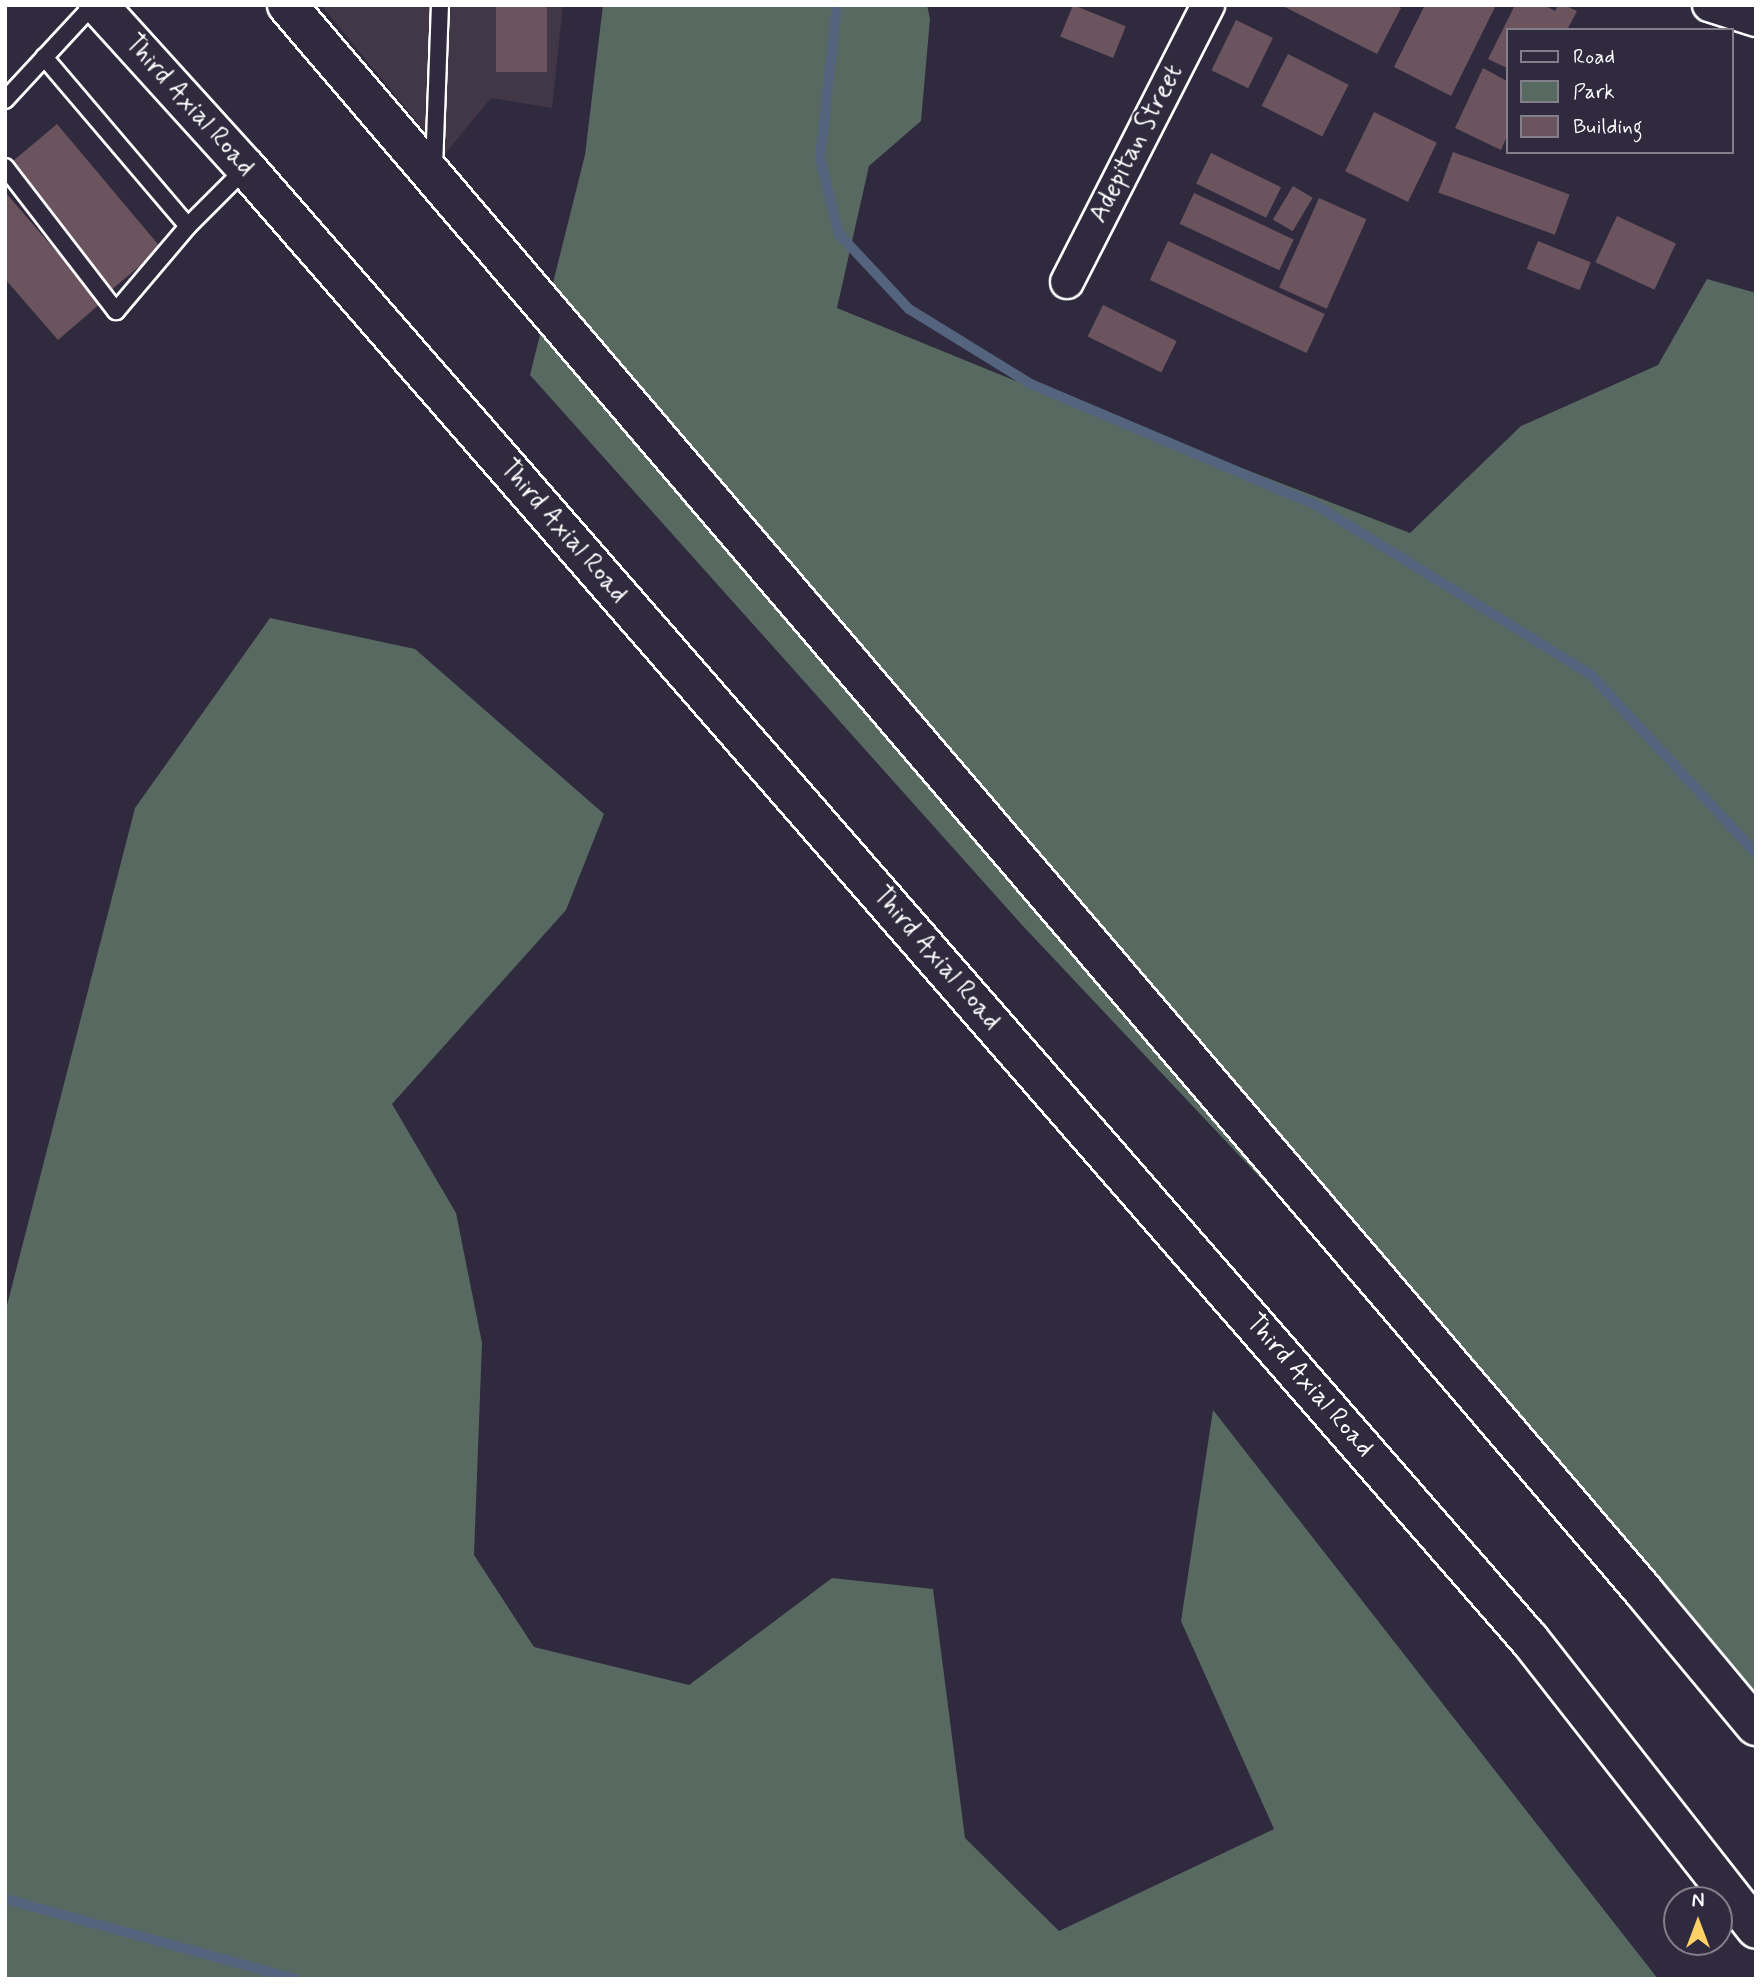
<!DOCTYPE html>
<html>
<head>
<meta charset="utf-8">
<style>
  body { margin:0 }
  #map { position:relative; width:1761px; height:1984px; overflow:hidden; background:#2f2a3d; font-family:Mynerve,sans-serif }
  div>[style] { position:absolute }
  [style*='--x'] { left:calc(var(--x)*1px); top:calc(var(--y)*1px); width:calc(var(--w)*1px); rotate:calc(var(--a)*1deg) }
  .built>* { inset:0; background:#413747 }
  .green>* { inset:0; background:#586961 }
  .stream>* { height:10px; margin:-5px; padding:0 5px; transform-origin:5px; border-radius:5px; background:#54647e }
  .building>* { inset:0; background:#6b545e; transform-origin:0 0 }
  .roads { filter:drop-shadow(2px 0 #fff) drop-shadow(-2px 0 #fff) drop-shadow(0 2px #fff) drop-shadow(0 -2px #fff) }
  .service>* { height:16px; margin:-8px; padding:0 8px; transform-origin:8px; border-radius:8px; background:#2f2a3d }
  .minor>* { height:32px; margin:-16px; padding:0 16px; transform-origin:16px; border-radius:16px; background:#2f2a3d }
  .motorway>* { height:38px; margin:-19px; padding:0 19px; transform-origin:19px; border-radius:19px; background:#2f2a3d }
  span { translate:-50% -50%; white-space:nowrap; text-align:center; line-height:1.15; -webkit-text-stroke:5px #2f2a3d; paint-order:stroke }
  .street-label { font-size:26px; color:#fff }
  .frame { position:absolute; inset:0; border:7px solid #fff; pointer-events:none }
  .legend { position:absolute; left:1506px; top:28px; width:228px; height:126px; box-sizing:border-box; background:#2f2a3d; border:2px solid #827f8b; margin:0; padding:9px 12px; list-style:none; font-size:21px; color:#fff }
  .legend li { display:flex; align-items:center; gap:14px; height:35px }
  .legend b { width:35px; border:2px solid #827f8b }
  .north { position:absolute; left:1663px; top:1886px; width:70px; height:70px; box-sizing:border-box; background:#2f2a3d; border:2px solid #827f8b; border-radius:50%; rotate:0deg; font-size:19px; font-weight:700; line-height:28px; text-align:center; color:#fff }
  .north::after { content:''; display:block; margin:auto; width:24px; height:32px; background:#ffd166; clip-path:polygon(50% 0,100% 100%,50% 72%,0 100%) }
</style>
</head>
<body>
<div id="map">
  <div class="built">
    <i style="clip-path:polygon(321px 5px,563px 5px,552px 108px,491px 98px,444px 155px)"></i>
  </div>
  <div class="green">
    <i style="clip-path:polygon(603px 5px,927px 5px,930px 19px,921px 121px,869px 166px,837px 308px,1006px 377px,1410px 533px,1521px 426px,1658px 365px,1707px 279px,1756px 293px,1756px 1752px,1616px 1555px,1022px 925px,530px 375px,585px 155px)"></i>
    <i style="clip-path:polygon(270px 618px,415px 649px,604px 814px,566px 910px,392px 1104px,456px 1213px,482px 1343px,474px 1555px,534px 1647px,689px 1685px,832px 1578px,933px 1589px,965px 1838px,1059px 1931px,1274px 1829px,1181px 1621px,1213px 1410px,1658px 1979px,5px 1979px,5px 1313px,135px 808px)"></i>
  </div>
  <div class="stream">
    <i style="--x:837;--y:5;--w:154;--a:96.3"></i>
    <i style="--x:820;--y:158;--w:78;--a:76"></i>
    <i style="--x:839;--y:234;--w:103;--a:47"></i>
    <i style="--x:909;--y:309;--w:143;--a:31.6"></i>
    <i style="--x:1031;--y:384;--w:310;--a:23"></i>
    <i style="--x:1316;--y:505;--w:322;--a:31.7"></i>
    <i style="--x:1590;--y:674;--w:244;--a:47.2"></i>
    <i style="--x:5;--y:1899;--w:301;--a:15.4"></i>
  </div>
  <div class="building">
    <i style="left:496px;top:5px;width:51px;height:67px"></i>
    <i style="left:1073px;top:5px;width:57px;height:34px;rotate:22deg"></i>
    <i style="clip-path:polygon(1281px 5px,1395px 5px,1401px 8px,1377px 54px)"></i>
    <i style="clip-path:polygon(1425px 5px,1496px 5px,1451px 96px,1394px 67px)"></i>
    <i style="clip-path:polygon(1515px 5px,1544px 5px,1555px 11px,1558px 5px,1564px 5px,1577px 11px,1567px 30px,1507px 30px,1507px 68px,1488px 59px)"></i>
    <i style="left:1236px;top:20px;width:41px;height:56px;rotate:26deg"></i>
    <i style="left:1288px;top:54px;width:68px;height:58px;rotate:27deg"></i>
    <i style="clip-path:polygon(1483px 68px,1507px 81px,1507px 136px,1501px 150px,1455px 128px)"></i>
    <i style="left:1374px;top:112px;width:70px;height:66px;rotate:26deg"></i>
    <i style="left:57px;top:124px;width:162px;height:64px;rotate:50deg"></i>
    <i style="left:1453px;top:152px;width:124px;height:43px;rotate:20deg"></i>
    <i style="left:1211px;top:153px;width:78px;height:34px;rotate:26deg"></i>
    <i style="left:1293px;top:186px;width:23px;height:39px;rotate:31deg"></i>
    <i style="clip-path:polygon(5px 192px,101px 303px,58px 340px,5px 279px)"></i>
    <i style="left:1194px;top:193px;width:110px;height:34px;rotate:25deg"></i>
    <i style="left:1319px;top:198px;width:52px;height:98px;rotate:24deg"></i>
    <i style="left:1617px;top:216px;width:65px;height:51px;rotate:25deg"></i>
    <i style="left:1168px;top:241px;width:173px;height:43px;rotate:25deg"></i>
    <i style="left:1538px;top:241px;width:57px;height:30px;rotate:22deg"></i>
    <i style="left:1103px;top:305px;width:82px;height:35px;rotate:26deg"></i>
  </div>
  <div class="roads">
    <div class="service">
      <i style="--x:44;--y:57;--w:222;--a:49.6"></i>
      <i style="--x:5;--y:100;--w:129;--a:-47.2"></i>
      <i style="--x:5;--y:167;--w:182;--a:52.4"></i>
      <i style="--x:116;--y:311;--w:111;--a:-49.7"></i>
      <i style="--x:188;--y:226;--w:82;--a:-45"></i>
      <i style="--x:434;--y:168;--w:163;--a:-87.9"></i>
    </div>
    <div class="minor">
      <i style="--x:1709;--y:5;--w:49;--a:17.7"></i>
      <i style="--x:1067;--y:282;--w:311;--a:-63"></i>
    </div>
    <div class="motorway">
      <i style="--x:98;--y:5;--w:220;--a:47.8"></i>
      <i style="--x:246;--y:168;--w:1952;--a:48.91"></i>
      <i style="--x:1529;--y:1639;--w:368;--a:51.9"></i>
      <i style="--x:287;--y:5;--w:2089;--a:49.46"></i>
      <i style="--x:1645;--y:1593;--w:173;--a:50.2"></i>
    </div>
  </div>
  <div class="street-label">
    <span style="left:189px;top:106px;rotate:48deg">Third Axial Road</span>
    <span style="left:1137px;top:144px;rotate:-63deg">Adepitan Street</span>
    <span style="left:563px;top:532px;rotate:49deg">Third Axial Road</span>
    <span style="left:936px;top:959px;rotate:49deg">Third Axial Road</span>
    <span style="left:1309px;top:1386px;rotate:49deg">Third Axial Road</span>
  </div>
  <div class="frame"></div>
  <ul class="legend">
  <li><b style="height:9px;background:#2f2a3d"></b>Road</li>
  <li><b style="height:19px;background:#586961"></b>Park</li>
  <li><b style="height:19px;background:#6b545e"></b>Building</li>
  </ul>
  <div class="north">N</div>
</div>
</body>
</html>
